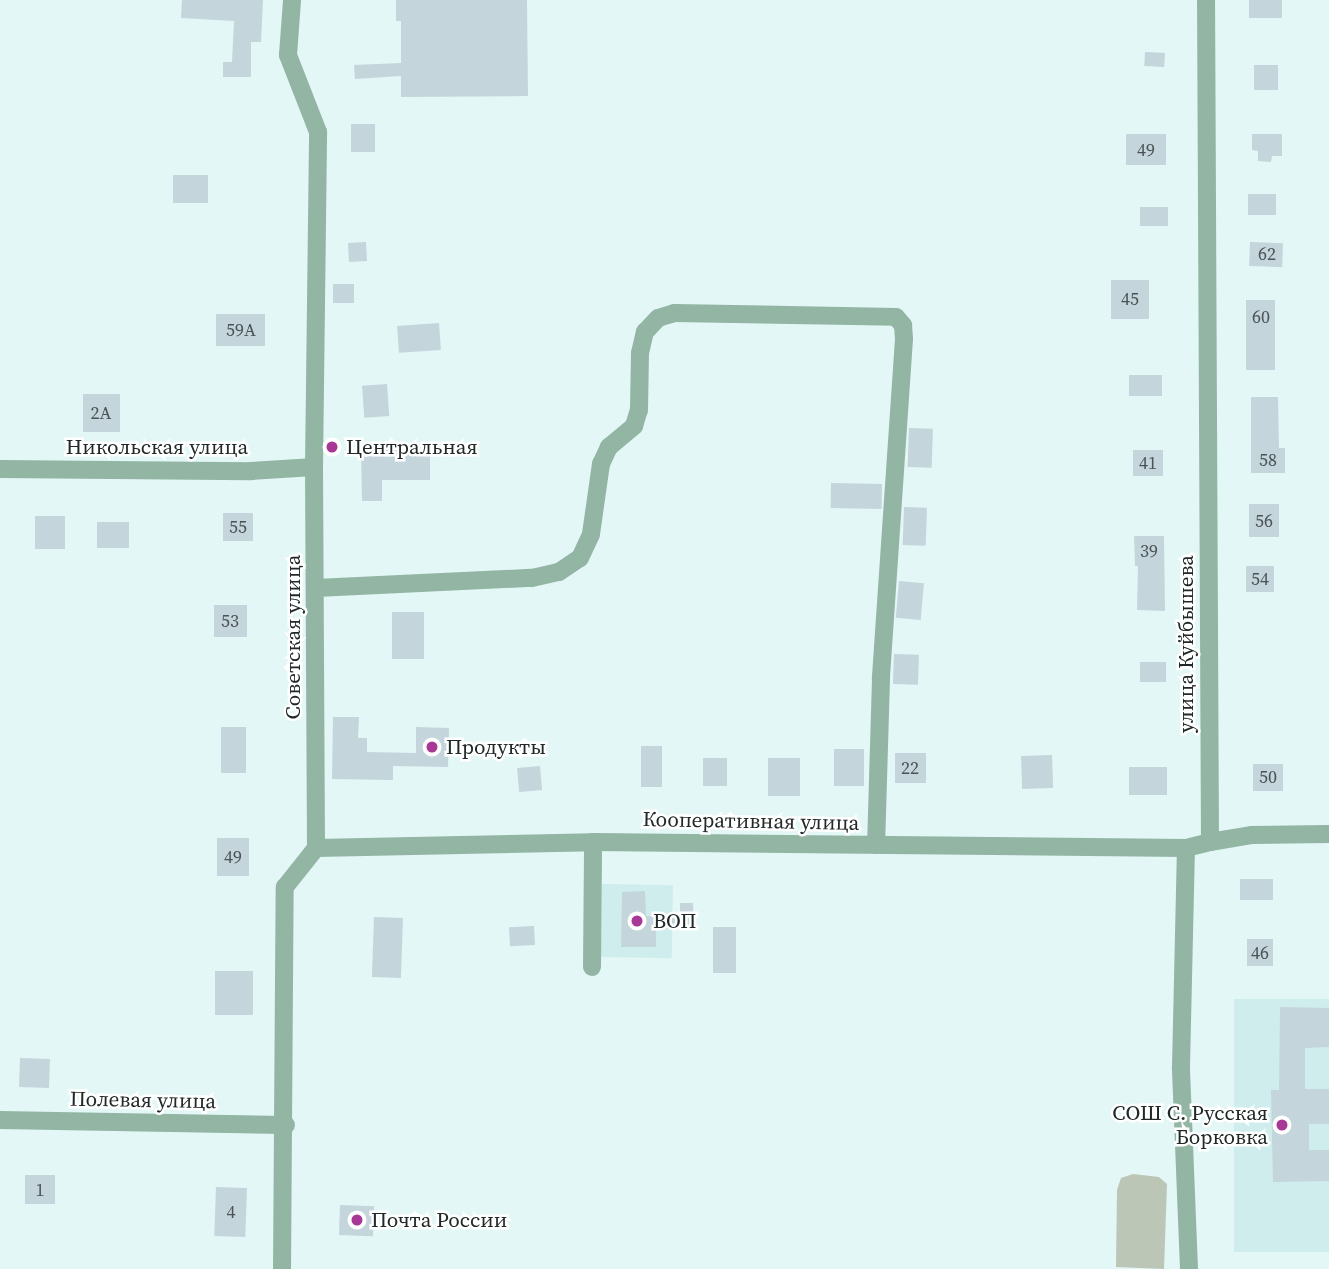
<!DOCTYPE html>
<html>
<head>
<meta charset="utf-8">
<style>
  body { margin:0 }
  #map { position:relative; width:1329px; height:1269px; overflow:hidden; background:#e3f7f6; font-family:"Source Serif 4",serif }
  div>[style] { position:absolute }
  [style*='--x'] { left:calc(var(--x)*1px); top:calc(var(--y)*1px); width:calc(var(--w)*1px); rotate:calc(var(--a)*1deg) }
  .built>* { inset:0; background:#cfedec; transform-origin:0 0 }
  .green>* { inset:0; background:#bbc6b6 }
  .building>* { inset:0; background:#c4d5dc; transform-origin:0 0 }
  .minor>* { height:18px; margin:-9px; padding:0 9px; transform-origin:9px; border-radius:9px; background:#92b5a4 }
  .dots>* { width:19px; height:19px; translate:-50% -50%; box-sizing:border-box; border:4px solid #fff; border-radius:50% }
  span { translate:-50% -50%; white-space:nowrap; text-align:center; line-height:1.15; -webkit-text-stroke:5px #fff; paint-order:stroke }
  .number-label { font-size:18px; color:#4a5355 }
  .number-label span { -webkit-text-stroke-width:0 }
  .street-label { font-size:21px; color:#212828 }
  .poi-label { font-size:21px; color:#212828 }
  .left { translate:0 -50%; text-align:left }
  .right { translate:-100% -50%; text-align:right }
</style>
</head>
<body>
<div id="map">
  <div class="built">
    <i style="left:602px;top:884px;width:71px;height:73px;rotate:1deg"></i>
    <i style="left:1234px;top:999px;width:95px;height:253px"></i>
  </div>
  <div class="green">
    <i style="clip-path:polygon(1133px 1174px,1159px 1177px,1167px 1184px,1164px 1269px,1116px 1267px,1117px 1190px,1121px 1178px)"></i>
  </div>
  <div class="building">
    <i style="clip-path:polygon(182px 0,263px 0,261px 42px,251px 42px,251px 77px,223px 77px,223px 62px,232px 62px,234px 21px,181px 18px)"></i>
    <i style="clip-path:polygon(396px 0,527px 0,528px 96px,401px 97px,401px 76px,355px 79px,354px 65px,401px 63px,401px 21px,396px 21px)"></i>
    <i style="left:1249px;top:0;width:33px;height:18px"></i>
    <i style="left:1145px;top:52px;width:20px;height:14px;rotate:3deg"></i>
    <i style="left:1254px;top:65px;width:24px;height:25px"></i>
    <i style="left:351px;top:124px;width:24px;height:28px"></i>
    <i style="left:1126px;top:134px;width:40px;height:31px"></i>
    <i style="clip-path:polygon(1252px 134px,1282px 134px,1282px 156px,1272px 156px,1271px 162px,1258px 161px,1258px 151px,1252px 150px)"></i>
    <i style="left:173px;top:175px;width:35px;height:28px"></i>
    <i style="left:1248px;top:194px;width:28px;height:21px"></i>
    <i style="left:1140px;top:207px;width:28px;height:19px"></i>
    <i style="left:366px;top:242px;width:19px;height:18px;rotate:87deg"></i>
    <i style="left:1250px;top:242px;width:33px;height:24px;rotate:2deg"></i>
    <i style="left:1111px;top:280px;width:38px;height:39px"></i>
    <i style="left:354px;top:284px;width:19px;height:21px;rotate:90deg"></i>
    <i style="left:1246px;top:300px;width:29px;height:70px"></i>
    <i style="left:216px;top:314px;width:49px;height:32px"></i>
    <i style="left:439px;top:323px;width:27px;height:42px;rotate:86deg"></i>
    <i style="left:1129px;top:375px;width:33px;height:21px"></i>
    <i style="left:387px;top:384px;width:32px;height:25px;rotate:86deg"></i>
    <i style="left:83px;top:394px;width:37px;height:38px"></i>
    <i style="clip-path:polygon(1251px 397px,1278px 397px,1279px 448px,1285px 448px,1285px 473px,1251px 473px)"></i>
    <i style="left:909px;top:428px;width:24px;height:39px;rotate:2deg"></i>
    <i style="clip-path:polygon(430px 449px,430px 480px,382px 480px,382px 501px,362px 501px,361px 450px)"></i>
    <i style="left:1133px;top:450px;width:30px;height:26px"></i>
    <i style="left:831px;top:483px;width:51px;height:25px;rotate:1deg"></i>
    <i style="left:1249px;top:504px;width:30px;height:33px"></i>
    <i style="left:904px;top:507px;width:23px;height:38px;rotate:2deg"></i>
    <i style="left:223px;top:513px;width:30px;height:28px"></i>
    <i style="left:35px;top:516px;width:30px;height:33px"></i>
    <i style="left:97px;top:522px;width:32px;height:26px"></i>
    <i style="clip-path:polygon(1134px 536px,1164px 536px,1165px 611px,1137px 610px,1138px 566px,1135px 566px)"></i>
    <i style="left:1246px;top:566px;width:28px;height:26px"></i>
    <i style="left:899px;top:581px;width:25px;height:37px;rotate:5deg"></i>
    <i style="left:214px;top:605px;width:33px;height:32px"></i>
    <i style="left:392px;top:612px;width:32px;height:47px"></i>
    <i style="left:894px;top:654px;width:25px;height:30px;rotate:2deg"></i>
    <i style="left:1140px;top:662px;width:26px;height:20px"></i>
    <i style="clip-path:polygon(333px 717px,359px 717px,358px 738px,367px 738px,367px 752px,416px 753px,416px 727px,449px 728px,448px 767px,393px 766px,393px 780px,332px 779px)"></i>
    <i style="left:221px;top:727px;width:25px;height:46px"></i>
    <i style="left:641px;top:746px;width:21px;height:41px"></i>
    <i style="left:834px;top:749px;width:30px;height:37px"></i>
    <i style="left:895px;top:753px;width:31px;height:30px"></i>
    <i style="left:1052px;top:755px;width:33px;height:31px;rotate:88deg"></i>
    <i style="left:703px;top:758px;width:24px;height:28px"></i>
    <i style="left:768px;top:758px;width:32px;height:38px"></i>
    <i style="left:1253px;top:764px;width:30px;height:27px"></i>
    <i style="left:540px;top:766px;width:24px;height:23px;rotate:85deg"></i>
    <i style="left:1129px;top:767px;width:38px;height:28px"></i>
    <i style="left:217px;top:838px;width:32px;height:38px"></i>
    <i style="left:1240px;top:879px;width:33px;height:21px"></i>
    <i style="clip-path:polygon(645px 891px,646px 916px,680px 917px,680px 903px,693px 903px,694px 929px,656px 929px,656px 947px,621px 947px,622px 892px)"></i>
    <i style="left:374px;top:917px;width:29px;height:60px;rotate:2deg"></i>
    <i style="left:534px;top:926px;width:19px;height:25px;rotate:87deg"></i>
    <i style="left:713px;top:927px;width:23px;height:46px"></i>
    <i style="left:1247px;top:939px;width:26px;height:27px"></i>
    <i style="left:215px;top:971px;width:38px;height:44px"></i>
    <i style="clip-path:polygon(1280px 1007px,1329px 1008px,1329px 1047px,1305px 1048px,1305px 1089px,1329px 1089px,1329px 1124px,1309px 1124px,1309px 1150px,1329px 1150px,1329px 1181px,1273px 1182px,1271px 1090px,1279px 1090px)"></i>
    <i style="left:20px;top:1058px;width:30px;height:29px;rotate:2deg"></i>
    <i style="left:25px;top:1175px;width:30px;height:29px"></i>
    <i style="left:216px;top:1187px;width:31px;height:49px;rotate:2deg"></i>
    <i style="left:340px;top:1205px;width:34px;height:30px;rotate:2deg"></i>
  </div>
  <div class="minor">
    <i style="--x:0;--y:469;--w:251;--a:0.5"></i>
    <i style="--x:251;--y:471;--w:63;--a:-3.6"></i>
    <i style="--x:316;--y:588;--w:216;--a:-2.7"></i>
    <i style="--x:532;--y:578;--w:28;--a:-13"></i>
    <i style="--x:559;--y:572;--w:25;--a:-34"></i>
    <i style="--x:580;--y:558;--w:26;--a:-65"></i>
    <i style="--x:591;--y:534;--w:71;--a:-81.9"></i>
    <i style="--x:601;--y:464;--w:19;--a:-65"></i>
    <i style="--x:609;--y:447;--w:33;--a:-40"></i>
    <i style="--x:634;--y:426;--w:17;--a:-73"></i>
    <i style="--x:639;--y:410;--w:57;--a:-89"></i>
    <i style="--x:640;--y:353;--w:22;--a:-77"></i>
    <i style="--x:645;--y:332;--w:19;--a:-47"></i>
    <i style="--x:658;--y:318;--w:17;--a:-17"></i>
    <i style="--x:674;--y:313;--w:222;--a:1"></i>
    <i style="--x:896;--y:317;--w:11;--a:49"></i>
    <i style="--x:903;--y:325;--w:14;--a:86"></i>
    <i style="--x:904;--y:339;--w:341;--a:93.9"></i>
    <i style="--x:881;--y:679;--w:166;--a:91.7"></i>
    <i style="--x:1210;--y:842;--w:43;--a:-9.5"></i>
    <i style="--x:1252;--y:835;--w:77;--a:-0.7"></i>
    <i style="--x:316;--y:848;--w:277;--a:-1.2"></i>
    <i style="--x:593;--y:842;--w:593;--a:0.58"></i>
    <i style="--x:592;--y:967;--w:125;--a:-89.5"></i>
    <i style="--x:0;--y:1120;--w:286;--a:1"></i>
    <i style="--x:282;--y:1269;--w:382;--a:-89.6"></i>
    <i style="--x:285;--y:887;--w:50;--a:-51.5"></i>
    <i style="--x:316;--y:848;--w:381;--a:-90.3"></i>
    <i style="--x:314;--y:467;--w:335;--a:-89.3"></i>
    <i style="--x:318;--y:132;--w:83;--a:-111.3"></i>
    <i style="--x:288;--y:55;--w:55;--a:-85.8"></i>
    <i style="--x:1189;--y:1269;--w:202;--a:-92.3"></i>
    <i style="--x:1181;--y:1067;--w:219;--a:-88.7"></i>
    <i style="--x:1186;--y:848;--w:25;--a:-14"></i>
    <i style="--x:1210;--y:842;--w:842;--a:-90.27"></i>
  </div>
  <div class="dots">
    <i style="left:332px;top:447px;background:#a83895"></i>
    <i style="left:432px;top:747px;background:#a83895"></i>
    <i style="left:637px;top:921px;background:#a83895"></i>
    <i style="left:1282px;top:1125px;background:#a83895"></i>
    <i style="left:357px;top:1220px;background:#a83895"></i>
  </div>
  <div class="number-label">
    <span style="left:1146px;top:150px">49</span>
    <span style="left:1267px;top:254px">62</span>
    <span style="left:1130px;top:299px">45</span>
    <span style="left:1261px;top:317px">60</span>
    <span style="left:241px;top:330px">59А</span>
    <span style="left:101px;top:413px">2А</span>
    <span style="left:1268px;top:460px">58</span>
    <span style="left:1148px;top:463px">41</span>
    <span style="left:1264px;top:521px">56</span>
    <span style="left:238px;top:527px">55</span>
    <span style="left:1149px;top:551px">39</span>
    <span style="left:1260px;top:579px">54</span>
    <span style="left:230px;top:621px">53</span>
    <span style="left:910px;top:768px">22</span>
    <span style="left:1268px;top:777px">50</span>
    <span style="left:233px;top:857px">49</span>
    <span style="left:1260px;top:953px">46</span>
    <span style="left:40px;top:1190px">1</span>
    <span style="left:231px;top:1212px">4</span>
  </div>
  <div class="street-label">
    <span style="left:157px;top:447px">Никольская улица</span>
    <span style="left:293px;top:637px;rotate:-90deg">Советская улица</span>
    <span style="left:1186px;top:644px;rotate:-90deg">улица Куйбышева</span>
    <span style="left:751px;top:821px;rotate:1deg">Кооперативная улица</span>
    <span style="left:143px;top:1100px;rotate:1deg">Полевая улица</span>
  </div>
  <div class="poi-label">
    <span class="left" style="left:346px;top:447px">Центральная</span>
    <span class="left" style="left:446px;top:747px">Продукты</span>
    <span class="left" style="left:653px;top:921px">ВОП</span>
    <span class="right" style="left:1268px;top:1125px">СОШ С. Русская<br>Борковка</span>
    <span class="left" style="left:371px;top:1220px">Почта России</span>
  </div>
</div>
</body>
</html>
